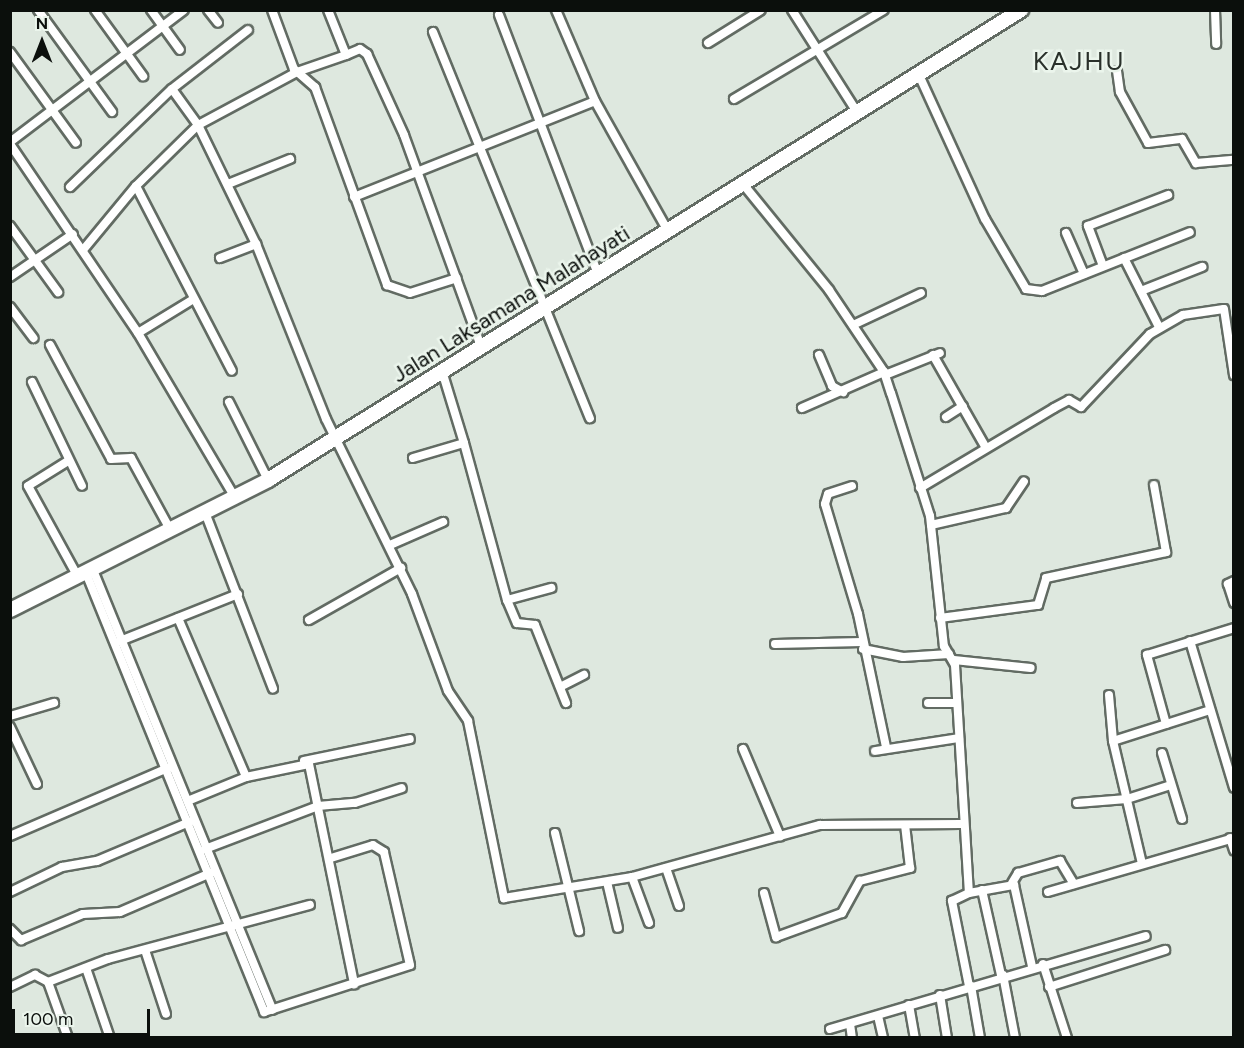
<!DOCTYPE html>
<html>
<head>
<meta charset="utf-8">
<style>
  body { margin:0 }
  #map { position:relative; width:1244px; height:1048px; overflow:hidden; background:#dee8df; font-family:Figtree,sans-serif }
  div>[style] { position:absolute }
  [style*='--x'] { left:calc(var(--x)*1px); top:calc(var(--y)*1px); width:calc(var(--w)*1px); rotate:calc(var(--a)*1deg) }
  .roads { filter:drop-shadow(2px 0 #626b63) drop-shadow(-2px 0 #626b63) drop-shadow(0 2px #626b63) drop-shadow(0 -2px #626b63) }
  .minor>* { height:8px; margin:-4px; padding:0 4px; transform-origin:4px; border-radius:4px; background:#fff }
  .trunk>* { height:14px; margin:-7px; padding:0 7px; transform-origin:7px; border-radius:7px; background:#fff }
  span { translate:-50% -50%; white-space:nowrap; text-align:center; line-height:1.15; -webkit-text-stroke:5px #ebf5ec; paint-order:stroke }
  .street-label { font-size:22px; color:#0b0f0c }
  .quarter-label { font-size:26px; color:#29302a; letter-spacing:1.5px }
  .frame { position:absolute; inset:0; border:12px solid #0b0f0c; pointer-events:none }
  .north { position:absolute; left:12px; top:12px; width:60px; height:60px; -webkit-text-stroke:4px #ebf5ec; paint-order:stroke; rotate:0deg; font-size:16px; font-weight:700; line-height:24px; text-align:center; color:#0b0f0c }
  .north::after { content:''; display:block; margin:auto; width:21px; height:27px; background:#0b0f0c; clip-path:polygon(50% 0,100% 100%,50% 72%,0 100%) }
  .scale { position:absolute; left:12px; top:1009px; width:138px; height:27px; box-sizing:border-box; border:3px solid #0b0f0c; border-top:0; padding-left:8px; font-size:18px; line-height:21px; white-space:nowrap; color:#0b0f0c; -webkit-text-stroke:4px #ebf5ec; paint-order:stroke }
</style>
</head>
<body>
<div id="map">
  <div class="roads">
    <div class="minor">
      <i style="--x:38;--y:10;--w:126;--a:54"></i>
      <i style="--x:95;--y:10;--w:82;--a:54"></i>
      <i style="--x:151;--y:10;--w:49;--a:54.1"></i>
      <i style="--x:208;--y:10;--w:16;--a:52"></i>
      <i style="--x:272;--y:10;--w:63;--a:69.6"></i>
      <i style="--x:294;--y:69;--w:28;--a:41"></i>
      <i style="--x:315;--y:87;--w:211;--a:70"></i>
      <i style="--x:387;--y:285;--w:24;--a:19"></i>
      <i style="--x:410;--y:293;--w:49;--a:-17.7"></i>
      <i style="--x:328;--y:10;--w:48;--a:68.2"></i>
      <i style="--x:346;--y:55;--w:52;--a:160.9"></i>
      <i style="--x:297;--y:72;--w:112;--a:151.8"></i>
      <i style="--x:198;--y:125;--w:132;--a:64"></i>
      <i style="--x:256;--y:244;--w:188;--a:68.2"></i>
      <i style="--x:326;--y:419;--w:195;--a:63.8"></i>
      <i style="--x:412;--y:594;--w:103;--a:69.6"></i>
      <i style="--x:448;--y:691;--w:36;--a:56"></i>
      <i style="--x:468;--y:721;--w:181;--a:78.5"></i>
      <i style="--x:504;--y:898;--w:130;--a:-9.3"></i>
      <i style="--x:632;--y:877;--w:195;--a:-15.5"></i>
      <i style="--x:820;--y:825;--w:141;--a:-0.4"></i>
      <i style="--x:556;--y:10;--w:99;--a:66.8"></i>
      <i style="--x:595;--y:101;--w:149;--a:60.7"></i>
      <i style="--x:792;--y:10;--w:121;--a:57.5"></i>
      <i style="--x:1215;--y:10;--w:34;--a:88"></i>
      <i style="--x:499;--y:15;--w:277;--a:69.1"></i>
      <i style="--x:433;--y:32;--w:417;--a:67.9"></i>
      <i style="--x:708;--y:43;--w:62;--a:-31.9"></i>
      <i style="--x:10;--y:52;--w:112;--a:54"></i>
      <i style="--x:346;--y:55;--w:15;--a:-23"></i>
      <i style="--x:360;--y:49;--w:9;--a:36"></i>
      <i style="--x:367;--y:54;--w:89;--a:65.4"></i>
      <i style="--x:404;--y:135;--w:225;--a:70"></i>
      <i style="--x:1117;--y:71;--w:21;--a:82"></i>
      <i style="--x:1120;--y:92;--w:58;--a:61.2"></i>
      <i style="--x:1148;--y:143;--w:34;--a:-7"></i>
      <i style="--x:1182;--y:139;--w:28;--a:60"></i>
      <i style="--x:1196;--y:163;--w:38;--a:-5"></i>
      <i style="--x:919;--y:75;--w:158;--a:65.4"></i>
      <i style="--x:985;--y:219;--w:81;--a:59.6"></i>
      <i style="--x:1026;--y:289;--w:16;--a:7"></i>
      <i style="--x:1042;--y:291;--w:159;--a:-21.7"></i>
      <i style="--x:734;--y:99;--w:174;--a:-30.7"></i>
      <i style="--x:10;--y:142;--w:218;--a:-37.2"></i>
      <i style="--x:10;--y:144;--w:228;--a:55.9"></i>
      <i style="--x:138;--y:333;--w:191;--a:59.5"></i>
      <i style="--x:228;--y:184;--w:67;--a:-22"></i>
      <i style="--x:743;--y:184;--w:136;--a:50.9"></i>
      <i style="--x:829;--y:290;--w:99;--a:56.1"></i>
      <i style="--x:884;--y:372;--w:22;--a:72"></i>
      <i style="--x:891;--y:393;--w:129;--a:72.4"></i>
      <i style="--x:930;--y:516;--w:131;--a:83.9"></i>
      <i style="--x:944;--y:646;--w:22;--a:60"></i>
      <i style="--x:955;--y:665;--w:228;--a:86.5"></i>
      <i style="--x:136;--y:186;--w:208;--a:62.6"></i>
      <i style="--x:70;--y:187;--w:141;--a:-43.9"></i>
      <i style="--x:354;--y:197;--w:259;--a:-21.7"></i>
      <i style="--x:10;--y:226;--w:82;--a:54"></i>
      <i style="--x:1066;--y:233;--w:45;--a:66.3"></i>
      <i style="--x:83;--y:250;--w:83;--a:-50.4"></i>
      <i style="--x:136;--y:186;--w:87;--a:-44.5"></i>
      <i style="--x:198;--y:125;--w:44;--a:-125.8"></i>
      <i style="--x:172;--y:89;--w:96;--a:-37.8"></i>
      <i style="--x:220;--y:258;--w:39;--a:-21"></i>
      <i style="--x:1124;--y:258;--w:77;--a:63.1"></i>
      <i style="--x:1103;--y:266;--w:43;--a:-110.6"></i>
      <i style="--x:1088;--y:226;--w:86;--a:-21.2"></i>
      <i style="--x:10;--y:277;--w:76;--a:-34.3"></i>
      <i style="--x:1141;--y:291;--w:66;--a:-21.5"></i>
      <i style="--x:10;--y:307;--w:39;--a:53"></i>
      <i style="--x:853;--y:325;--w:75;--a:-25.2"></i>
      <i style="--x:138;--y:333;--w:63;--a:-31.4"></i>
      <i style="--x:50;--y:345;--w:129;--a:61.8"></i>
      <i style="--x:111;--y:459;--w:20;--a:-3"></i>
      <i style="--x:131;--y:458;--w:83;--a:61.3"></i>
      <i style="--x:819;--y:355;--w:34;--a:67"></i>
      <i style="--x:832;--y:386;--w:13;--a:29"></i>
      <i style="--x:933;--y:355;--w:105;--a:60.3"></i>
      <i style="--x:885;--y:375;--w:59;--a:-21.8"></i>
      <i style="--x:32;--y:382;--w:115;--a:64.3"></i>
      <i style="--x:229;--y:402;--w:87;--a:63.4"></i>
      <i style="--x:802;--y:408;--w:90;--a:-23.7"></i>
      <i style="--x:946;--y:417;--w:20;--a:-33"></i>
      <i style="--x:464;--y:443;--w:163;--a:74.7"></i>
      <i style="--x:507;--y:600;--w:25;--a:67"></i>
      <i style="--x:517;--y:623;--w:18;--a:6"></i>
      <i style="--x:535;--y:625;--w:84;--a:68.3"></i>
      <i style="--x:413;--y:458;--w:53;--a:-16.4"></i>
      <i style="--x:464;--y:443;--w:75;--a:-107"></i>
      <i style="--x:68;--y:461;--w:47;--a:148"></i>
      <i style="--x:28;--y:486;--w:104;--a:61.2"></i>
      <i style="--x:852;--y:486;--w:25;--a:162"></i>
      <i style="--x:828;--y:494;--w:10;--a:107"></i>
      <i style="--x:825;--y:504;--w:115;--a:73.3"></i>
      <i style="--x:858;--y:614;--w:136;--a:78.1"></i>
      <i style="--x:920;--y:488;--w:156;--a:-30.8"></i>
      <i style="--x:1054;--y:408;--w:17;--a:-28"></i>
      <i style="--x:1069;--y:400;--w:14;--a:30"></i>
      <i style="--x:1081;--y:407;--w:100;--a:-46.6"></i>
      <i style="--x:1150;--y:334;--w:38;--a:-30"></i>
      <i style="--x:1183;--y:315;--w:41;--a:-8.3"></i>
      <i style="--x:1224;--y:309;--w:67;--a:81.4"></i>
      <i style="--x:206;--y:515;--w:186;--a:68.9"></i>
      <i style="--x:931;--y:525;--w:77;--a:-12.8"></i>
      <i style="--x:1006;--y:508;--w:32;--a:-56"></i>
      <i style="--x:390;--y:545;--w:58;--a:-23.5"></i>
      <i style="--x:93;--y:570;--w:475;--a:67.8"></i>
      <i style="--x:86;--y:573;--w:474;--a:67.9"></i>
      <i style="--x:264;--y:1012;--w:153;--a:-17.8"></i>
      <i style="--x:410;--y:965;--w:116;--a:-103"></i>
      <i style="--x:384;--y:852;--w:13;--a:-148"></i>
      <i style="--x:373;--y:845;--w:44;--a:162.8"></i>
      <i style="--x:1234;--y:581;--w:7;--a:153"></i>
      <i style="--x:1228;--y:584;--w:20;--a:72"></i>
      <i style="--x:507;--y:600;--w:46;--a:-15.3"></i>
      <i style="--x:178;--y:618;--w:173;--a:66.8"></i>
      <i style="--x:940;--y:618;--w:99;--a:-7.6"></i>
      <i style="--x:1038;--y:605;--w:28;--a:-73"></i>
      <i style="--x:1046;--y:578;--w:123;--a:-12.2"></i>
      <i style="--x:1166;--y:552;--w:68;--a:-100.2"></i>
      <i style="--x:309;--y:620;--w:106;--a:-29.5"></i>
      <i style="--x:120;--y:641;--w:127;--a:-21.7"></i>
      <i style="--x:1190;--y:641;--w:153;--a:73.3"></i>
      <i style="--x:775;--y:644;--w:87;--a:-1.3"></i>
      <i style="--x:863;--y:649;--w:41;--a:11.3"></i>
      <i style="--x:903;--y:657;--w:46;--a:-3.7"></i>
      <i style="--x:954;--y:660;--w:77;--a:5.9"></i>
      <i style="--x:560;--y:687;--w:27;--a:-27"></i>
      <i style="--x:1109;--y:695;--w:46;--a:85"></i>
      <i style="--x:1113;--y:741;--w:126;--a:76.7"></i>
      <i style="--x:928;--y:703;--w:28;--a:0"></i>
      <i style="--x:10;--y:716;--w:46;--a:-16.5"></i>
      <i style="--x:1166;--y:724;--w:72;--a:-105.4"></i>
      <i style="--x:1147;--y:655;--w:91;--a:-17.2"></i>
      <i style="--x:10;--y:727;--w:63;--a:64.7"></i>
      <i style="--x:1113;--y:741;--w:102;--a:-17.7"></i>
      <i style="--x:743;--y:749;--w:95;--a:67"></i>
      <i style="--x:875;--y:751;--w:85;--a:-8.8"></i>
      <i style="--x:1162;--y:753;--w:69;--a:73.1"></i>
      <i style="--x:304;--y:761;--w:108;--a:-11.7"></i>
      <i style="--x:190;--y:800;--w:61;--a:-22.3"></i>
      <i style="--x:246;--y:777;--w:64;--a:-11.7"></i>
      <i style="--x:309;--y:764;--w:225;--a:78.4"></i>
      <i style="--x:1077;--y:803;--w:50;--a:-4.6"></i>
      <i style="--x:1127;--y:799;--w:46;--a:-17.7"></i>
      <i style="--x:555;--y:833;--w:101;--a:76.2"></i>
      <i style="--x:10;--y:836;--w:174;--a:-23.3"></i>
      <i style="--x:1230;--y:838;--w:13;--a:72"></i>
      <i style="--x:205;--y:849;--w:121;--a:-20.8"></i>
      <i style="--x:318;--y:806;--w:37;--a:-5"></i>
      <i style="--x:355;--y:803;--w:49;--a:-17.7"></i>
      <i style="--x:666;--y:868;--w:40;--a:71.1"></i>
      <i style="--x:632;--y:877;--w:49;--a:69.7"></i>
      <i style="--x:607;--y:882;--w:47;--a:76.6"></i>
      <i style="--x:1012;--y:883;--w:12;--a:-59"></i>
      <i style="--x:1018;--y:873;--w:44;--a:-15.9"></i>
      <i style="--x:1060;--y:861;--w:27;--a:59"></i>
      <i style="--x:982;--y:890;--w:87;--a:77.4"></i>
      <i style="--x:10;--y:892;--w:58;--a:-25.7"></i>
      <i style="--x:62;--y:867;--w:36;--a:-10"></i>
      <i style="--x:97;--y:861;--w:105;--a:-22.9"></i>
      <i style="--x:1048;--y:892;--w:194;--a:-16.2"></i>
      <i style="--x:764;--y:893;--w:46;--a:74.7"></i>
      <i style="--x:776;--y:937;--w:70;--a:-20"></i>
      <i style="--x:842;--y:913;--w:37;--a:-61"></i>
      <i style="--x:860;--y:881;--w:52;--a:-14.6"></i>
      <i style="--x:910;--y:868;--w:43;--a:-96.6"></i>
      <i style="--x:10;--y:929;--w:16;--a:45"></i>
      <i style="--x:21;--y:940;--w:67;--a:-22.8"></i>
      <i style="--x:83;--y:914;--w:37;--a:-3"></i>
      <i style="--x:120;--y:912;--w:103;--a:-23.3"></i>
      <i style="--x:145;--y:950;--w:67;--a:71.8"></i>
      <i style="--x:1043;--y:964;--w:78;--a:72"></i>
      <i style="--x:86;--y:968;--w:74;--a:71.1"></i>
      <i style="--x:1003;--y:975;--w:64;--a:79.2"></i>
      <i style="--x:48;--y:982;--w:59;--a:70.3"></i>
      <i style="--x:969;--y:986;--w:87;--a:-101.3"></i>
      <i style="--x:952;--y:901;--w:19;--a:-25"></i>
      <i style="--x:969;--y:893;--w:46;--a:-10.1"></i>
      <i style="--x:1014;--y:885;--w:83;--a:77.5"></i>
      <i style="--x:971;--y:986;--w:53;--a:80.2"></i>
      <i style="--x:10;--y:987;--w:28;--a:-26"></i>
      <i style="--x:35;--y:975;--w:15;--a:28"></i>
      <i style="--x:48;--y:982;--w:64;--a:-21"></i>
      <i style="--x:108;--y:959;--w:209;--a:-15"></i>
      <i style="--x:1049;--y:987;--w:122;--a:-17.7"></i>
      <i style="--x:940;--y:995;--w:44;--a:80.8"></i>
      <i style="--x:909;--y:1005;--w:34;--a:80"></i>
      <i style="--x:878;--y:1016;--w:23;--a:77"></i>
      <i style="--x:850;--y:1024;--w:14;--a:82"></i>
      <i style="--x:830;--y:1029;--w:329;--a:-16.4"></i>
    </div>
    <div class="trunk">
      <i style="--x:10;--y:610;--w:289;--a:-26.7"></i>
      <i style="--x:268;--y:480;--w:888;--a:-31.97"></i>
    </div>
  </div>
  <div class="street-label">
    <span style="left:511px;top:304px;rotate:-32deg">Jalan Laksamana Malahayati</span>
  </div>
  <div class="quarter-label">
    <span style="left:1079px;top:62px">KAJHU</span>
  </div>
  <div class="frame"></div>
  <div class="north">N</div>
  <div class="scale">100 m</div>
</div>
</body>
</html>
